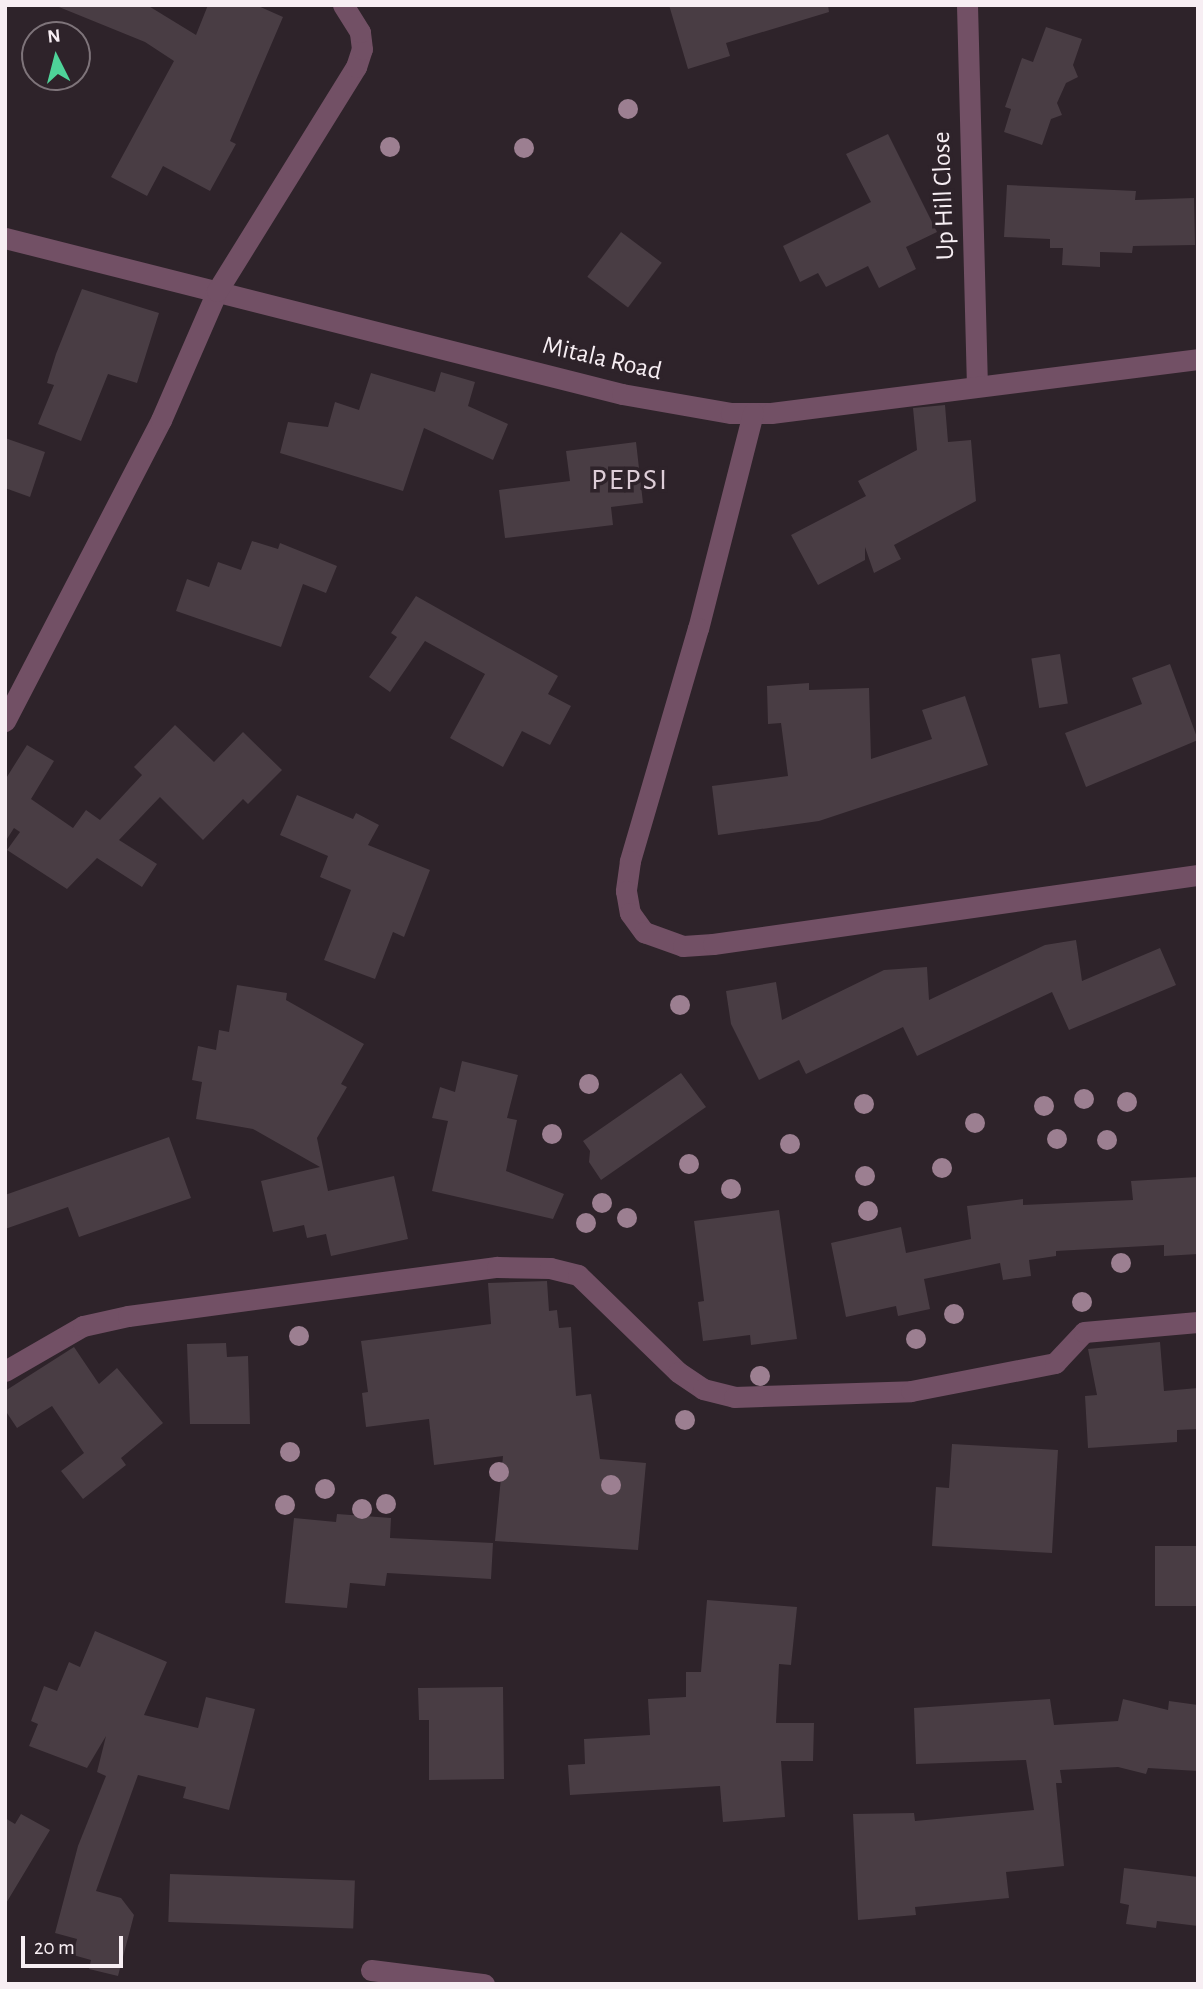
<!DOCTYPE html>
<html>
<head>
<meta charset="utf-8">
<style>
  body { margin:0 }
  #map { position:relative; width:1203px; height:1989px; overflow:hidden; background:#2e232a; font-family:"Alegreya Sans",sans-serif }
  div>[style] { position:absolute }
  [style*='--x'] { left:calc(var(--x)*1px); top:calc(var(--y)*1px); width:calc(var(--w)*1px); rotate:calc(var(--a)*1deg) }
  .building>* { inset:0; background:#493d44; transform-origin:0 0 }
  .minor>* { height:21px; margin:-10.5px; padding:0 10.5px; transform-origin:10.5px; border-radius:10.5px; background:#725065 }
  .trees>* { width:20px; height:20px; margin:-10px; border-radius:50%; background:#9c7f91 }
  span { translate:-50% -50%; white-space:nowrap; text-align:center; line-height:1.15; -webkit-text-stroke:7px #2e232a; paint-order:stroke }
  .street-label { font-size:26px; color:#f7eef3 }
  .quarter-label { font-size:30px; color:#ddcdd7; letter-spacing:2px }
  .frame { position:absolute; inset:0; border:7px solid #f7eef3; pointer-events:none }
  .north { position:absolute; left:21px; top:21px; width:70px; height:70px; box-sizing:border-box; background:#2e232a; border:2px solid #7e747a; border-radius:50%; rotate:354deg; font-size:19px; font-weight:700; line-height:28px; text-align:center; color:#f7eef3 }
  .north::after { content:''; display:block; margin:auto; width:24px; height:32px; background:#4ed399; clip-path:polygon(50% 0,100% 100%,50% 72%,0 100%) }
  .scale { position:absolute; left:21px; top:1936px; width:102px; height:32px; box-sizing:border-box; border:4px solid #f7eef3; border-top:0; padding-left:9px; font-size:21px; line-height:24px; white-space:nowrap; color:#f7eef3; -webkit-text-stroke:5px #2e232a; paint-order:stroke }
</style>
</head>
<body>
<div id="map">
  <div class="building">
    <i style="clip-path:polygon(54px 5px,147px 5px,196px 35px,208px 5px,256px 5px,283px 17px,230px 141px,236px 144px,210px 191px,163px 166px,147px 196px,111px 177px,174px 61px,145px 42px)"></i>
    <i style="clip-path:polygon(669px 5px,828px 5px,829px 12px,726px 43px,730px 56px,688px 69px)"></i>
    <i style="clip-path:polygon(1046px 27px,1082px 39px,1073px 65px,1078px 77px,1066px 83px,1057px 103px,1062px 115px,1051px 119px,1042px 145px,1004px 132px,1011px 109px,1005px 107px,1022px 58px,1033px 62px)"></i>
    <i style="clip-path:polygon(888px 134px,937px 232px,906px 247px,916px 269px,879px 288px,868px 266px,826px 287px,818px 273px,800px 282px,783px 246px,871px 202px,846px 154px)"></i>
    <i style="clip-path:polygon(1007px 185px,1136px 191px,1135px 200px,1194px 198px,1195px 245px,1133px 246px,1132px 253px,1100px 252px,1100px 267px,1062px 265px,1063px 248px,1050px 248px,1050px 239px,1004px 237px)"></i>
    <i style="left:621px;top:232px;width:51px;height:56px;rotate:37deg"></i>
    <i style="clip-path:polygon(82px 289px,159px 313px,137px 383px,108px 374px,81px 441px,38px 424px,54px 385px,47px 383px,56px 354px)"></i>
    <i style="clip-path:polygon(441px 372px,475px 382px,468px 406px,508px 424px,493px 460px,424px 428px,403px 491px,280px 453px,288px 422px,328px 427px,335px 402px,359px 410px,371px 373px,435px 392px)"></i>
    <i style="clip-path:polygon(945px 405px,948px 442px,971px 440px,976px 501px,894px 545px,901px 559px,874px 573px,865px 547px,865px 560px,818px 585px,791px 535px,866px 496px,858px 481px,917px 450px,913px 408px)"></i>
    <i style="clip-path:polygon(5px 438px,45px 452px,30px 497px,5px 488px)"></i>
    <i style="clip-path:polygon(636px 442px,643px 503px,611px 507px,613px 525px,505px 538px,499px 490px,570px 481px,566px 451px)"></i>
    <i style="clip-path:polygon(252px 541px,278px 549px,280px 543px,337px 566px,326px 593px,303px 584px,281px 647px,176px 611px,187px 579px,209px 587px,218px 562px,241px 570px)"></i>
    <i style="clip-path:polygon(416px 596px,558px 676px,548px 694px,571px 706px,550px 745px,522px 731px,503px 767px,450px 738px,485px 674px,425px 641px,390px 692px,369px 677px,397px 637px,391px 633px)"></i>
    <i style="left:1060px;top:654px;width:50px;height:29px;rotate:81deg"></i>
    <i style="clip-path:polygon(1170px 664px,1198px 740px,1086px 787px,1065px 733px,1142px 704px,1132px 678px)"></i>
    <i style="clip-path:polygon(809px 683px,809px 690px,869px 688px,871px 759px,932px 739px,922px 710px,965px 696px,988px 765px,819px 821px,718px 835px,712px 786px,788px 776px,781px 723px,768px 724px,767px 686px)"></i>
    <i style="clip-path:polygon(175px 725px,214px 762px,243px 732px,282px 770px,248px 804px,243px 799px,203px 840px,160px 797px,119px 840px,157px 864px,142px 887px,97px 858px,67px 889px,7px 850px,20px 832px,14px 828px,5px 842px,5px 780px,27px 745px,54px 761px,31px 799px,73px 828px,86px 810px,100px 820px,142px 775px,134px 767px)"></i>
    <i style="clip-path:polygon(297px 795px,353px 819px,356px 813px,379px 825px,368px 845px,430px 870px,404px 937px,393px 932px,375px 979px,324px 960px,351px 890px,320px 877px,328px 856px,280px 835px)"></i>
    <i style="clip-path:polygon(1076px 940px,1082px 981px,1160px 948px,1176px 985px,1069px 1030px,1052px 992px,917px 1056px,903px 1027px,806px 1074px,799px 1060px,759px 1080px,731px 1024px,726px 991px,776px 982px,782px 1020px,884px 970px,927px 967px,929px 1000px,1045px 945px)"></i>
    <i style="clip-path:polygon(237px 985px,287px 993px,286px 1000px,364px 1044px,341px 1084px,347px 1087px,317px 1138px,328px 1191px,394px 1176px,408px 1239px,331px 1256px,326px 1234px,307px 1238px,304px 1225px,273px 1232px,261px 1181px,320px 1167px,253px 1129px,196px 1119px,202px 1082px,192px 1080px,198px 1046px,216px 1050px,219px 1030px,229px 1032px)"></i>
    <i style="clip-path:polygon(462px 1061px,518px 1075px,507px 1118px,517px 1120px,506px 1171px,564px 1194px,553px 1219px,432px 1191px,448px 1121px,432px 1118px,440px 1087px,455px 1092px)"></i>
    <i style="clip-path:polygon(681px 1073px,706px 1107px,601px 1180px,589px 1162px,590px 1151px,583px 1141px)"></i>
    <i style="clip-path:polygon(169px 1137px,191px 1198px,79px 1237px,68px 1207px,5px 1229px,5px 1195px)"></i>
    <i style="clip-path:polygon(1198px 1177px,1198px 1254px,1164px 1256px,1164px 1245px,1056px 1251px,1056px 1256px,1029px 1260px,1031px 1276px,1003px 1280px,1000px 1263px,924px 1279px,930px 1309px,898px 1316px,896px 1306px,846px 1317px,831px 1243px,901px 1227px,906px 1253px,971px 1239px,967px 1206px,1023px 1199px,1023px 1205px,1133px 1200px,1131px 1181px)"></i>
    <i style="clip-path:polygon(779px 1210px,797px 1339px,751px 1345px,750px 1335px,703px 1341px,698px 1302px,704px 1301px,694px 1221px)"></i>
    <i style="clip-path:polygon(547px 1281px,549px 1311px,557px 1310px,559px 1328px,571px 1327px,576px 1396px,591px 1394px,600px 1459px,646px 1463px,638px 1550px,495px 1541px,503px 1456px,434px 1465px,429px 1419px,366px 1427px,362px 1393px,368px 1392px,361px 1341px,491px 1324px,488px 1283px)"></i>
    <i style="clip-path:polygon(1160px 1342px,1164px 1391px,1198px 1388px,1198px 1429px,1177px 1430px,1177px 1442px,1088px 1448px,1085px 1396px,1097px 1395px,1088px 1349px)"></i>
    <i style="clip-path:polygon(226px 1343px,227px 1357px,248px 1356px,250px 1424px,190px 1424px,187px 1344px)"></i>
    <i style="clip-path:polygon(74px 1347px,99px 1384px,117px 1368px,163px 1423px,121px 1458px,126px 1465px,83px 1499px,61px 1471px,84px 1453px,52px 1406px,17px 1428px,5px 1410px,5px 1391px)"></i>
    <i style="clip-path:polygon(952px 1444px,1058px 1450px,1052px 1553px,932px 1546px,936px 1487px,949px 1488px)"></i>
    <i style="clip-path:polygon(337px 1514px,391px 1518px,390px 1538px,493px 1543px,491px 1579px,387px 1573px,385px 1586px,350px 1583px,347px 1608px,285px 1603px,294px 1518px,336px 1522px)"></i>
    <i style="left:1198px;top:1546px;width:60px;height:43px;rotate:90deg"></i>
    <i style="clip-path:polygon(707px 1600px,797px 1607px,791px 1665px,779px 1664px,776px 1723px,814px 1723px,813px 1761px,781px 1761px,785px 1817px,723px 1822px,720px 1786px,570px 1795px,568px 1765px,585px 1764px,584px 1739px,650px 1735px,648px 1699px,686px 1697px,686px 1672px,701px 1672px)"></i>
    <i style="clip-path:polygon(95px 1631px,167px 1662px,144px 1715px,198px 1728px,206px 1697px,255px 1709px,229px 1810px,183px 1798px,186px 1787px,138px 1775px,96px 1891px,121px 1898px,134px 1915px,118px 1976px,89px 1969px,91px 1960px,73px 1955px,77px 1939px,55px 1933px,78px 1846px,106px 1776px,97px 1772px,106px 1736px,87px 1768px,29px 1746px,38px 1724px,31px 1721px,44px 1686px,57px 1691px,69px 1662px,80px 1667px)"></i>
    <i style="clip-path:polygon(503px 1687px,504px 1779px,429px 1780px,429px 1720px,419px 1720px,418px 1688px)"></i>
    <i style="clip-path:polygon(1050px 1699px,1054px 1725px,1118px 1721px,1123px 1699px,1168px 1710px,1169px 1701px,1198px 1705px,1198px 1771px,1148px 1768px,1146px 1774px,1118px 1767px,1060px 1770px,1062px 1783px,1056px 1783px,1064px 1866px,1006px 1872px,1009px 1898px,915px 1907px,916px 1915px,858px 1920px,853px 1814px,914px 1813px,915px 1821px,1034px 1810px,1026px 1760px,916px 1764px,914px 1708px)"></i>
    <i style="clip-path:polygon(21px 1814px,50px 1830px,5px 1905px,5px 1818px,15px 1824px)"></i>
    <i style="clip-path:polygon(1124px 1868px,1198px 1877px,1198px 1926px,1157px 1921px,1156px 1928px,1126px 1924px,1129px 1905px,1120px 1903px)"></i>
    <i style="left:170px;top:1874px;width:185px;height:48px;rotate:2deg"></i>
  </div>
  <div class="minor">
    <i style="--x:967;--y:5;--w:381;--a:88.5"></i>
    <i style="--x:5;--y:238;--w:636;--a:14.19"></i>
    <i style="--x:622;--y:394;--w:111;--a:9.9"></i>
    <i style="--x:731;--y:413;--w:40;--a:0"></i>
    <i style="--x:771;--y:413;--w:430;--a:-7.2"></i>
    <i style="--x:753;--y:413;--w:222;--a:104.3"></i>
    <i style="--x:698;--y:628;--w:243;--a:106.3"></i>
    <i style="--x:630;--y:861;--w:30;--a:98"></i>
    <i style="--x:626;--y:891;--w:22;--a:80"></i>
    <i style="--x:630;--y:913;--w:24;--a:54"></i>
    <i style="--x:644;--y:932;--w:41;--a:19.7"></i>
    <i style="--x:683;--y:946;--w:30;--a:-4"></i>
    <i style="--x:713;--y:944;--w:490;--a:-8.1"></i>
    <i style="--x:5;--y:721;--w:339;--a:-62.6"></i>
    <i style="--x:161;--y:420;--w:141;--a:-66.5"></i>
    <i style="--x:217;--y:291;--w:264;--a:-58.2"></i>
    <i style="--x:356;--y:67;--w:19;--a:-72"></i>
    <i style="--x:362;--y:49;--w:17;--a:-97"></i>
    <i style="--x:360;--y:32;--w:32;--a:-122"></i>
    <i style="--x:5;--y:1371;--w:90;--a:-30"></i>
    <i style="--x:83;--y:1326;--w:46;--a:-12.5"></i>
    <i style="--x:128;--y:1316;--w:372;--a:-7.6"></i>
    <i style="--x:497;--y:1267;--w:53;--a:1.1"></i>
    <i style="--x:550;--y:1268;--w:29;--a:14"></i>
    <i style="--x:578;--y:1275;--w:139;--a:44.1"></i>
    <i style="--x:678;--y:1372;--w:30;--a:34"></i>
    <i style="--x:703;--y:1389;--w:32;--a:14"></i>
    <i style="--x:734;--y:1397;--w:177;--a:-1.9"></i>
    <i style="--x:911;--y:1391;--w:147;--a:-11"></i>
    <i style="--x:1055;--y:1363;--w:42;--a:-46.9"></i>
    <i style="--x:1084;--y:1332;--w:114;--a:-5"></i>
    <i style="--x:371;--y:1970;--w:114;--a:7.1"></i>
  </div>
  <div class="trees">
    <i style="left:628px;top:109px"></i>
    <i style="left:390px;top:147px"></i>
    <i style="left:524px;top:148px"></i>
    <i style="left:680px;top:1005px"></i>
    <i style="left:589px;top:1084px"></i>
    <i style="left:1084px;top:1099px"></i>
    <i style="left:1127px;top:1102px"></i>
    <i style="left:864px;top:1104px"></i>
    <i style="left:1044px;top:1106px"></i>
    <i style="left:975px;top:1123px"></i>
    <i style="left:552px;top:1134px"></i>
    <i style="left:1057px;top:1139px"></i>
    <i style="left:1107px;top:1140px"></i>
    <i style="left:790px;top:1144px"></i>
    <i style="left:689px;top:1164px"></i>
    <i style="left:942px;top:1168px"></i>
    <i style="left:865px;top:1176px"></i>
    <i style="left:731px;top:1189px"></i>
    <i style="left:602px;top:1203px"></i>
    <i style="left:868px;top:1211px"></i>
    <i style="left:627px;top:1218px"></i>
    <i style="left:586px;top:1223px"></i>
    <i style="left:1121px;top:1263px"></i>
    <i style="left:1082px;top:1302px"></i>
    <i style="left:954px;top:1314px"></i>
    <i style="left:299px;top:1336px"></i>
    <i style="left:916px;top:1339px"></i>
    <i style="left:760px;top:1376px"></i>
    <i style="left:685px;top:1420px"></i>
    <i style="left:290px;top:1452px"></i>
    <i style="left:499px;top:1472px"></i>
    <i style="left:611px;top:1485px"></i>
    <i style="left:325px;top:1489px"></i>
    <i style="left:386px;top:1504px"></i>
    <i style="left:285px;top:1505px"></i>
    <i style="left:362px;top:1509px"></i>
  </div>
  <div class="street-label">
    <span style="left:944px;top:196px;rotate:-92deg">Up Hill Close</span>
    <span style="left:602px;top:359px;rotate:13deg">Mitala Road</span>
  </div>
  <div class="quarter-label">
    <span style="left:630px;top:480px">PEPSI</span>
  </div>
  <div class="frame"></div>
  <div class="north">N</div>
  <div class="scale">20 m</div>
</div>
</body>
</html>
